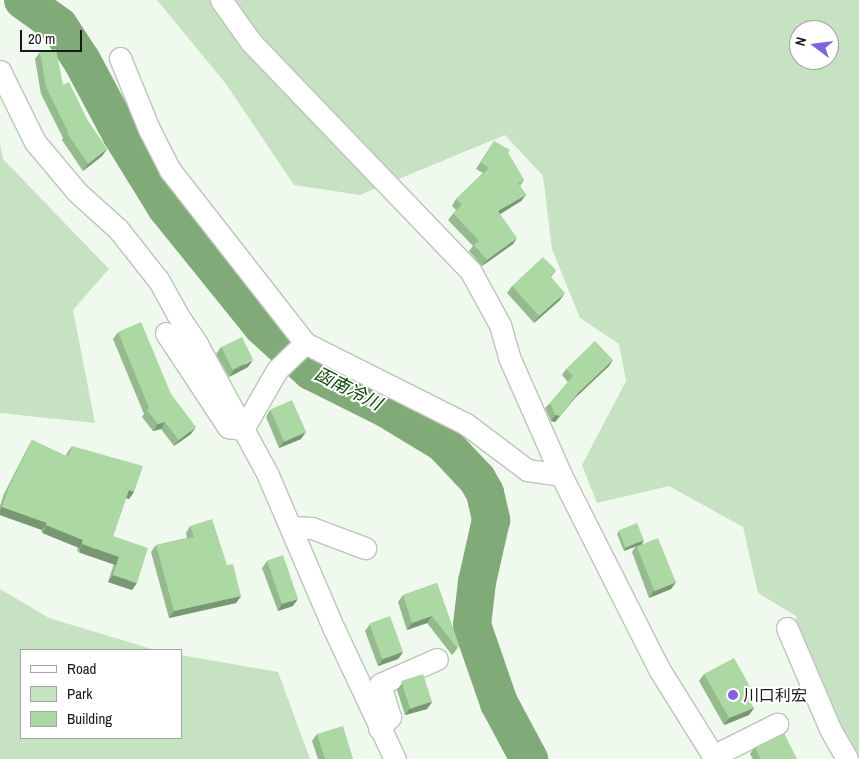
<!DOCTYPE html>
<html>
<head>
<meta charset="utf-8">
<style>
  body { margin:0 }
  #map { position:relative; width:859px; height:759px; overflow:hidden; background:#eff9ed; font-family:"Archivo Narrow","Noto Sans JP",sans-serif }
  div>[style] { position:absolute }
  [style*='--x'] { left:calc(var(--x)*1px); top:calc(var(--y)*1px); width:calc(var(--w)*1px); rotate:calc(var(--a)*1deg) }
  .green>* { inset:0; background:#c7e2c2 }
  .river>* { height:38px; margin:-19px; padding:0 19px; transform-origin:19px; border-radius:19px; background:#80aa78 }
  .roads { filter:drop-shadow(1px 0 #bbc5b9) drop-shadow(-1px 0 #bbc5b9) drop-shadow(0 1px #bbc5b9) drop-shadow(0 -1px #bbc5b9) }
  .minor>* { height:21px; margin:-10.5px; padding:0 10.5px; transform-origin:10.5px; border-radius:10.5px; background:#fff }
  .wall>* { inset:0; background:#94ba8d }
  .shaded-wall>* { inset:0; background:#789773; transform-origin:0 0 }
  .building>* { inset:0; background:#acd8a4; transform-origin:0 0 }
  .dots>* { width:14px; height:14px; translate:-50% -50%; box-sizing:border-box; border:2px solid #fff; border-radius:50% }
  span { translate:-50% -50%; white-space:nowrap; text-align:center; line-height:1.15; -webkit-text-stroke:4px #fff; paint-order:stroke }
  .poi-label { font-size:16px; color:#171a16 }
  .left { translate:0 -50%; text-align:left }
  .water-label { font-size:18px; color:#0b4700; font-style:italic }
  .legend { position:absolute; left:20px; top:649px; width:162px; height:90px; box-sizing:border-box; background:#fff; border:1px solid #a2a3a2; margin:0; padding:6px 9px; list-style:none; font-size:15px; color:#171a16 }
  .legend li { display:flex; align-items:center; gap:10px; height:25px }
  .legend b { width:25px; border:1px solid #a2a3a2 }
  .north { position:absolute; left:789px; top:20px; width:50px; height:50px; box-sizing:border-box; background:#fff; border:1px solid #a2a3a2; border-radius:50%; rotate:285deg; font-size:14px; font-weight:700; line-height:20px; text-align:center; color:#171a16 }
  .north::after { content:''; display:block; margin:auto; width:18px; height:22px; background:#8063de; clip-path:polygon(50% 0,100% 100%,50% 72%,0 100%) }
  .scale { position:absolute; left:20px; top:30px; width:62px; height:22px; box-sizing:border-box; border:2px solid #171a16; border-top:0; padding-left:6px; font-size:15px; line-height:18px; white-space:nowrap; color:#171a16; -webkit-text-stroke:4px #fff; paint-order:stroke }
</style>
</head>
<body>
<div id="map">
  <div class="green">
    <i style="clip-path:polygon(evenodd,157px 0,859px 0,859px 759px,851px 759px,800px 662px,796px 616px,758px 593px,743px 527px,669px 486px,597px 503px,582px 465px,626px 381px,619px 344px,580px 318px,552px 249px,543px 176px,505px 135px,360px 195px,294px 185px,226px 84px,157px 0,799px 30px,829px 30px,829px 60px,799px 60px,799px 30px)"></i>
    <i style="clip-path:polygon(0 144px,3px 159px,109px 269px,73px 310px,95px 423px,0 413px)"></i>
    <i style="clip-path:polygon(0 589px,49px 618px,155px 650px,21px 650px,21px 738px,181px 738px,181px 655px,278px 672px,310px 759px,0 759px)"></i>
  </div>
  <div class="river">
    <i style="--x:23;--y:0;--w:44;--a:35.8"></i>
    <i style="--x:59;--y:26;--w:42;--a:56.7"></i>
    <i style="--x:82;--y:61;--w:83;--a:61.9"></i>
    <i style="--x:121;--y:134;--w:86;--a:58.3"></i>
    <i style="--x:166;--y:207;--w:153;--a:51.1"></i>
    <i style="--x:262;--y:326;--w:67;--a:42.6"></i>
    <i style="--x:311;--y:371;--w:85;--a:26.6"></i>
    <i style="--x:387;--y:409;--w:66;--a:31.3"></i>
    <i style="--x:443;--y:443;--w:50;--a:46.6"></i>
    <i style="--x:477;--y:479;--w:16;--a:60"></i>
    <i style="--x:485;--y:493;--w:28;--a:77"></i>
    <i style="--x:491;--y:520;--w:64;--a:102.7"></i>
    <i style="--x:477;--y:582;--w:43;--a:96.6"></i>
    <i style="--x:472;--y:625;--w:83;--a:70.9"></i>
    <i style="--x:499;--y:703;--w:64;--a:61.8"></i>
  </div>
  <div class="roads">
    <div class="minor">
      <i style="--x:221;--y:0;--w:52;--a:54.5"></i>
      <i style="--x:251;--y:42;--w:316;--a:46.2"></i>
      <i style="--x:470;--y:270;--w:63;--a:61.4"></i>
      <i style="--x:500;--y:325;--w:33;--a:74"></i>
      <i style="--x:509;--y:357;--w:129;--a:66.2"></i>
      <i style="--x:561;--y:475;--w:217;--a:63.2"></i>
      <i style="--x:659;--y:669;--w:106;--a:58.1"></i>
      <i style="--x:120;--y:58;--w:77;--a:67.8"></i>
      <i style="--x:149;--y:129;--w:46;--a:62.9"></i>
      <i style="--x:170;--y:170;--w:219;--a:52"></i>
      <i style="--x:305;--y:343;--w:180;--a:26.7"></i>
      <i style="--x:466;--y:424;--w:76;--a:37"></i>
      <i style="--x:527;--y:470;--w:34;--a:8"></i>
      <i style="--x:0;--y:71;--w:79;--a:63.8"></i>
      <i style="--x:35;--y:142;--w:65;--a:50"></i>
      <i style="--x:77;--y:192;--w:55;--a:42.1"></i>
      <i style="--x:118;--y:229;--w:66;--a:51.7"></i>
      <i style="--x:159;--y:281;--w:38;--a:61"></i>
      <i style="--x:177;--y:314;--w:36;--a:56"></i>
      <i style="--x:197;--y:344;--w:147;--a:61.5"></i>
      <i style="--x:267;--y:473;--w:170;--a:66.8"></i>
      <i style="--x:334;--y:629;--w:144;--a:64.9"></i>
      <i style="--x:166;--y:333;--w:113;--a:56.6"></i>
      <i style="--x:228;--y:427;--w:15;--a:8"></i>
      <i style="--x:243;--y:429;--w:68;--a:-60"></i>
      <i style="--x:277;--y:370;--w:39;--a:-44"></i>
      <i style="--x:291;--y:527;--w:21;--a:3"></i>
      <i style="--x:312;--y:528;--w:57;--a:20.7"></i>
      <i style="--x:787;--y:628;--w:110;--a:66.9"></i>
      <i style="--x:830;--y:729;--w:34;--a:60"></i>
      <i style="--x:379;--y:728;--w:16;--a:-45"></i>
      <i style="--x:390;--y:717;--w:34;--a:-107"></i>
      <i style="--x:380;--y:684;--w:62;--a:-23.7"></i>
      <i style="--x:713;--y:756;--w:72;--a:-26.6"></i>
    </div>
  </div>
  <div class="wall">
    <i style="clip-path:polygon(40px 52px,63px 85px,107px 149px,102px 156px,83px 171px,62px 140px,63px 138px,41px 94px,35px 59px)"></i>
    <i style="clip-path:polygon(494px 141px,508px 153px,524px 180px,520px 186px,526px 195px,521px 201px,500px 214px,513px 244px,482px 266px,469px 251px,473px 246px,448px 220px,456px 210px,452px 206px,456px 199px,483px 173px,476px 169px)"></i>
    <i style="clip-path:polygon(556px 270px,551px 277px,560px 300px,534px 323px,507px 293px,512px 286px)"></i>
    <i style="clip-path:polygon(118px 332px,171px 394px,191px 434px,174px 446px,161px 429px,153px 431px,142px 417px,144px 414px,113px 339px)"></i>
    <i style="clip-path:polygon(221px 347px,248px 367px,229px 377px,216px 354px)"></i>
    <i style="clip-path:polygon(613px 360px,609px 366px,575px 398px,555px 422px,551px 421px,545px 408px,550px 403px,568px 382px,562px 375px,566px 369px)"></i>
    <i style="clip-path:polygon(270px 410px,301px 439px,279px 448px,266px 417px)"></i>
    <i style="clip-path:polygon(32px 440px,66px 456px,67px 453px,72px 446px,134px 492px,129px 499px,126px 498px,113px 536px,132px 590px,108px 582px,114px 564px,77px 551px,78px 547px,41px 532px,42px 530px,0 515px,0 506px,4px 494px,28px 447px)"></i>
    <i style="clip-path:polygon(190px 526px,227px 565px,241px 596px,236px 603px,169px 618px,151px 552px,156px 545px,187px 538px,186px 533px)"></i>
    <i style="clip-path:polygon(619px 531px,642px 544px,676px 582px,671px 589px,649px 598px,632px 552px,636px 546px,624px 551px,617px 534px)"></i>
    <i style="clip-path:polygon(267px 561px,293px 606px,278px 611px,262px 568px)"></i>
    <i style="clip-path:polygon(437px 583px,459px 646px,454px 653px,452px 655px,427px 623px,407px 630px,398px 602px,403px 595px)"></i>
    <i style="clip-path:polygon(370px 624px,403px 652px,398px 659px,378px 666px,365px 631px)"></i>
    <i style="clip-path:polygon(704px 674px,746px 697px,754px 708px,749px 715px,724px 725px,699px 681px)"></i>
    <i style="clip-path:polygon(402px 683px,432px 702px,427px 709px,405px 715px,397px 690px)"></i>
    <i style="clip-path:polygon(317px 734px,353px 759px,318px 759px,312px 741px)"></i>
    <i style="clip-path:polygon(755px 747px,797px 759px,753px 759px,750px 754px)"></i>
  </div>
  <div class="shaded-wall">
    <i style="clip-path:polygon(107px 149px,102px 156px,83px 171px,88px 164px)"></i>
    <i style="clip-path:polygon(526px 195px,521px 201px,494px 218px,498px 211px)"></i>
    <i style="clip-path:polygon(517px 238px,513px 244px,482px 266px,487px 260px)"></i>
    <i style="clip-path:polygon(565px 293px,560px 300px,534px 323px,539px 316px)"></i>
    <i style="clip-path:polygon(253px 360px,248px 367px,229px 377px,234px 370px)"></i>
    <i style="clip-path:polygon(613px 360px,609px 366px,575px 398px,555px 422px,551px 421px,555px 415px)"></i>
    <i style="clip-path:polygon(165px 422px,161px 429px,153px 431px,158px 424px)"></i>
    <i style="clip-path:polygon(196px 427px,191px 434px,174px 446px,179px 440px)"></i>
    <i style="clip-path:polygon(306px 432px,301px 439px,279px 448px,284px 441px)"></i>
    <i style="clip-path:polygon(129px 490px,134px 492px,129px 499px,124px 497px)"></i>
    <i style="clip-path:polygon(2px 507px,47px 523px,42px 530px,0 515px,0 510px)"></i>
    <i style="left:46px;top:525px;width:40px;height:9px;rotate:22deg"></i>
    <i style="clip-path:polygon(644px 540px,642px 544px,624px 551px,626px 548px)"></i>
    <i style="left:82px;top:544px;width:39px;height:9px;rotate:19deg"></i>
    <i style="clip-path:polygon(113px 575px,137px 583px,132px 590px,108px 582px)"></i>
    <i style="clip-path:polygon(676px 582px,671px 589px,649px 598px,654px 591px)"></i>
    <i style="clip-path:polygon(241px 596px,236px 603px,169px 618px,174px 611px)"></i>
    <i style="clip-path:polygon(298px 599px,293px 606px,278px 611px,282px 604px)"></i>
    <i style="clip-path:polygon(432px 616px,427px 623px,407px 630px,412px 623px)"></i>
    <i style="clip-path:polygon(403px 652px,398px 659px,378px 666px,383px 659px)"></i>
    <i style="clip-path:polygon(752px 690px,747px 697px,740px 702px,745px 695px)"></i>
    <i style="clip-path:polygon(432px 702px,427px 709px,405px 715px,410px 708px)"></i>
    <i style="clip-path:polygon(754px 708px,749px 715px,724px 725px,729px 718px)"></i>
  </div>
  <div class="building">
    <i style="clip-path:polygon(56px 49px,63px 85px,69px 82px,90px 125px,107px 149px,88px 164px,67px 133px,68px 132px,46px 87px,40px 52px)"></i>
    <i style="clip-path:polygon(494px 141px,510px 150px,508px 153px,524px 180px,518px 183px,526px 195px,498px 211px,517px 238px,487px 260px,474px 245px,479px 241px,453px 213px,462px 205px,456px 199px,489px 168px,481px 163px)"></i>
    <i style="clip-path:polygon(543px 257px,556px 270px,550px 276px,565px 293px,539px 316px,512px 286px)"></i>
    <i style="clip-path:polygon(141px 322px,171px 394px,196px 427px,179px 440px,165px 422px,158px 424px,147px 410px,149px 408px,118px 332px)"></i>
    <i style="left:242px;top:337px;width:25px;height:23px;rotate:64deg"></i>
    <i style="clip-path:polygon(595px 341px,613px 360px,579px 392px,560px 416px,555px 415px,550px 403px,573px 376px,566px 369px)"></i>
    <i style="left:292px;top:400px;width:35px;height:24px;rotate:66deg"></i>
    <i style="clip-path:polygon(32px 440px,68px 457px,72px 446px,143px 466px,134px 492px,129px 490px,113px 536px,148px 548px,137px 583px,113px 575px,119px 557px,82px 544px,83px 540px,46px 525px,47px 523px,2px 507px,9px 487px)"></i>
    <i style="clip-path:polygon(212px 519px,227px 565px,233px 564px,241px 596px,174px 611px,156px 545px,194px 537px,190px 526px)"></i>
    <i style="left:637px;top:523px;width:18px;height:20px;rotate:68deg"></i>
    <i style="left:658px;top:538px;width:48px;height:23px;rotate:68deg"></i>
    <i style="left:283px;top:555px;width:46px;height:17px;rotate:71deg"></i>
    <i style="clip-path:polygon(437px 583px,459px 646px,457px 648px,432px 616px,412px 623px,403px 595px)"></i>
    <i style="left:390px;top:616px;width:38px;height:22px;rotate:70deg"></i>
    <i style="clip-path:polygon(734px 658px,752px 690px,745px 695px,754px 708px,729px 718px,704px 674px)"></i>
    <i style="left:423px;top:674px;width:29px;height:23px;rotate:72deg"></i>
    <i style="clip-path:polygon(343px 726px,353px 759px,325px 759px,317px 734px)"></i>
    <i style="clip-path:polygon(784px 733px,797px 759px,761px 759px,755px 747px)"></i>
  </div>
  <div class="dots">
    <i style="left:733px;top:695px;background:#8063de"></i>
  </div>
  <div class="poi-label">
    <span class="left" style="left:743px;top:695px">川口利宏</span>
  </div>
  <div class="water-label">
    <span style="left:348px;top:389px;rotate:27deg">函南冷川</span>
  </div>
  <ul class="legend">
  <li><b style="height:6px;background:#fff"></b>Road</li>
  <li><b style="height:14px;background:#c7e2c2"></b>Park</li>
  <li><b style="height:14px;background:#acd8a4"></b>Building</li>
  </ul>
  <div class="north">N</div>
  <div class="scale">20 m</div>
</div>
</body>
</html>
